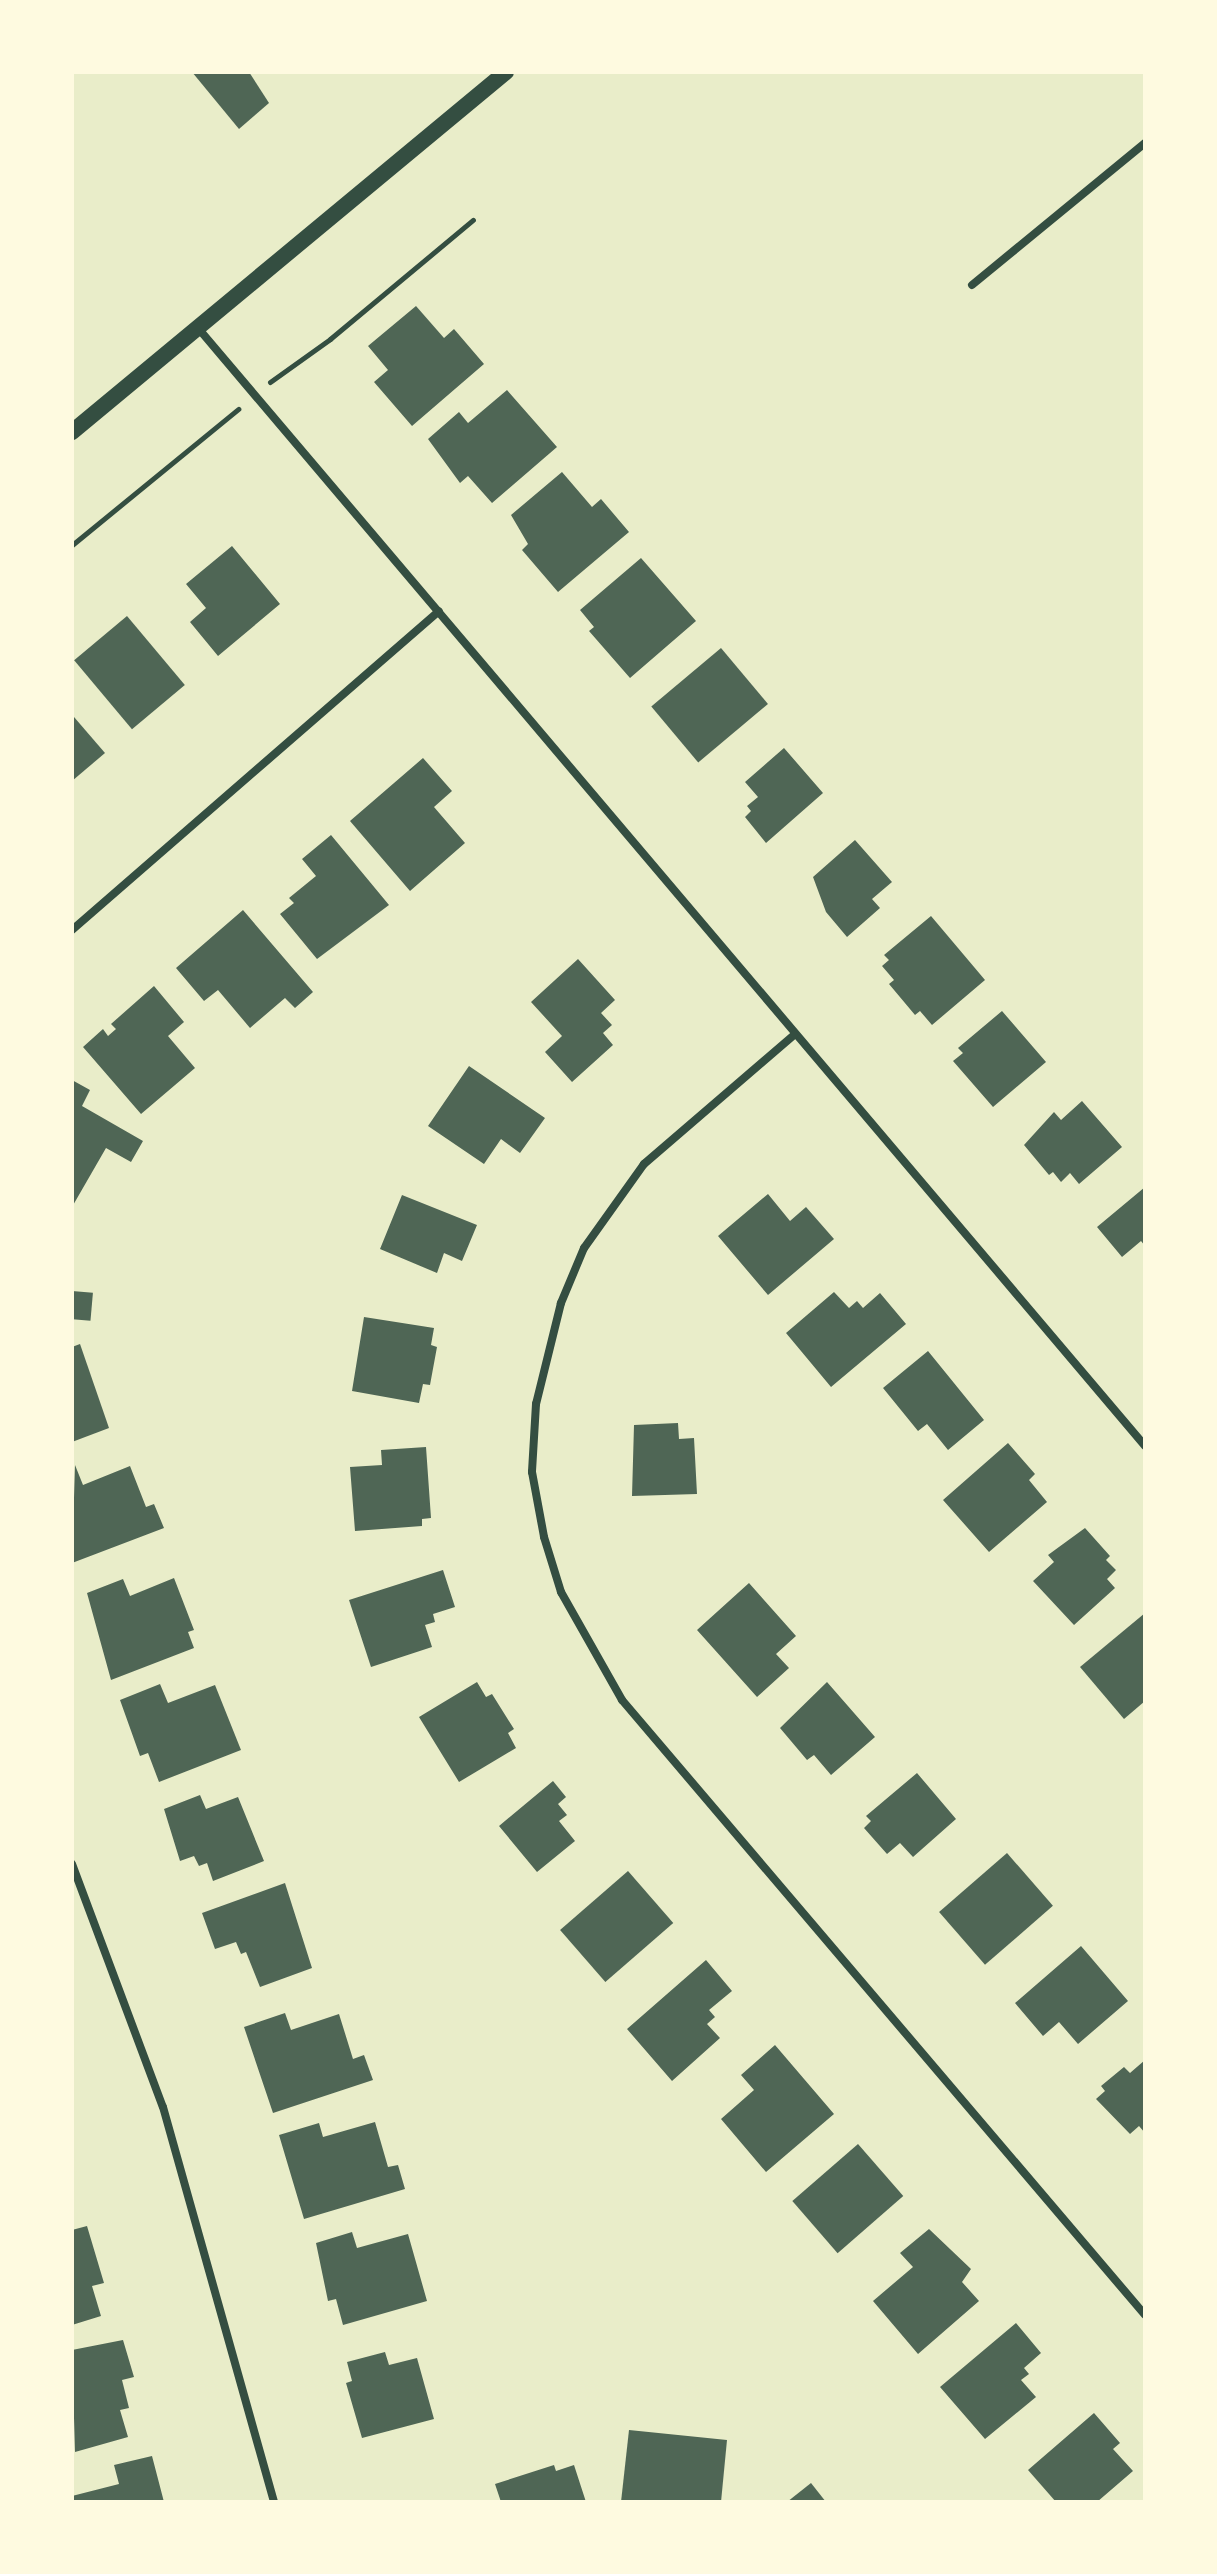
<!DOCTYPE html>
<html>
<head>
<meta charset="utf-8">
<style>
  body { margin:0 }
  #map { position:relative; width:1217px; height:2574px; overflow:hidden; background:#e9edc9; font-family:"Public Sans",sans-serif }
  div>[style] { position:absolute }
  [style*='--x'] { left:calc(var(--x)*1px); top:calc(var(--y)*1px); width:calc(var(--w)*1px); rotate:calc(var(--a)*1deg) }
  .building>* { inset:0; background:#4f6655; transform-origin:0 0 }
  .path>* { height:5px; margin:-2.5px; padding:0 2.5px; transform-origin:2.5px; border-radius:2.5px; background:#344e41 }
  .minor>* { height:8px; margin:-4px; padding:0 4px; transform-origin:4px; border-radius:4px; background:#344e41 }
  .secondary>* { height:16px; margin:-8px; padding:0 8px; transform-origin:8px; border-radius:8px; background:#344e41 }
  span { translate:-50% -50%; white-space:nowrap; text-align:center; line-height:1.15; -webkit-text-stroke:8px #fefae0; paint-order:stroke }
  .frame { position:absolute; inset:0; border:74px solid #fefae0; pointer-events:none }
</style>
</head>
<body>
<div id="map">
  <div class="building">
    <i style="clip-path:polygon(192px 72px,249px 72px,269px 103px,239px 129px)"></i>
    <i style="clip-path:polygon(416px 306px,444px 338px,454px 329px,484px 364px,412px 426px,374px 382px,388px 370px,368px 346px)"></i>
    <i style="clip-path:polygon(507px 390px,557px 447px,492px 503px,468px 476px,460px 483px,428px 439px,459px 412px,468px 423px)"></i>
    <i style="clip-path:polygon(562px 472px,592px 507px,601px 499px,629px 532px,558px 592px,522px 550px,528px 544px,511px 515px)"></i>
    <i style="clip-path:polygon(232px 546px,280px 604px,218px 656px,190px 622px,206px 608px,186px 584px)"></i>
    <i style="clip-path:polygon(641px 558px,696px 621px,630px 678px,589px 631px,594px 627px,580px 610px)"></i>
    <i style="left:127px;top:616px;width:90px;height:69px;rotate:50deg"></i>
    <i style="left:721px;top:648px;width:73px;height:91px;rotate:50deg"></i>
    <i style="clip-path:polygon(74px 717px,105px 753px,72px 781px,72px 719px)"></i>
    <i style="clip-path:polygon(784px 748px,823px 793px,766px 843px,745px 817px,751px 811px,747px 806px,758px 797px,745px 782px)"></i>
    <i style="clip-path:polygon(423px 758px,452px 791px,434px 807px,465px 843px,410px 891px,350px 821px)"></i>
    <i style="clip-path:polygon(331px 835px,389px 905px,317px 959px,280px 914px,294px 903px,289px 898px,316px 876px,302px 859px)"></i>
    <i style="clip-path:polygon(855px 840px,892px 882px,872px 899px,880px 908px,847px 937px,826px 912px,813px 877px)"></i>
    <i style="clip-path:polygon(243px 910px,313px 992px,295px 1008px,285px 998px,250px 1028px,218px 990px,204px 1001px,176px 968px)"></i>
    <i style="clip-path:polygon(931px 916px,985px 980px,932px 1025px,920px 1011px,915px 1015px,889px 984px,894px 980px,882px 966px,889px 960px,884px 955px)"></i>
    <i style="clip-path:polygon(578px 959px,615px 1000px,601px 1013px,612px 1025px,603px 1033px,613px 1045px,572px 1082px,545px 1052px,562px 1036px,531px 1002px)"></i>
    <i style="clip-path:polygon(154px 986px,184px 1022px,168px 1036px,195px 1068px,141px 1114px,83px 1047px,103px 1029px,108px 1036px,116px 1029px,111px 1024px)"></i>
    <i style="clip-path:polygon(1002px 1011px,1046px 1062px,993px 1107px,953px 1061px,963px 1053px,958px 1048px)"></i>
    <i style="clip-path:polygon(469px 1066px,545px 1118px,520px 1153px,501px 1139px,484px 1164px,428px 1126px)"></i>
    <i style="clip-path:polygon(72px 1080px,90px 1090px,82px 1106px,143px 1141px,131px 1162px,106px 1148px,72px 1207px)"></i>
    <i style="clip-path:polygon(1082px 1101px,1122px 1147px,1079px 1184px,1070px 1173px,1061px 1182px,1053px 1172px,1049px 1175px,1024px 1145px,1054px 1112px,1061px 1120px)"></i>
    <i style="clip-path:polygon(1145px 1187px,1145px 1246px,1141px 1241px,1122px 1257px,1097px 1227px)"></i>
    <i style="clip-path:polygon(768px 1194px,790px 1221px,806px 1207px,834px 1239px,768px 1295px,718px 1236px)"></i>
    <i style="clip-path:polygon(402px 1195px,477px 1225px,462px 1261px,444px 1253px,437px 1273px,380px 1249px)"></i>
    <i style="left:72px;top:1291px;width:21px;height:28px;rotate:5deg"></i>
    <i style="clip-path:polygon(834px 1292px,849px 1308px,857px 1301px,863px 1308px,880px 1293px,906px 1324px,831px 1387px,786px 1333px)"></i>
    <i style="clip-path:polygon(364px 1317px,434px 1328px,431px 1345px,437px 1347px,430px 1385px,423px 1384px,419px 1403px,352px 1391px)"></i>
    <i style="clip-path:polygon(80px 1344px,109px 1428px,72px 1442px,72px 1347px)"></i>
    <i style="clip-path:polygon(928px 1351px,984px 1420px,948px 1450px,927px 1424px,918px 1431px,883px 1388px)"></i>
    <i style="clip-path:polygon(678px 1423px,679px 1439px,694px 1438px,697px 1494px,632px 1496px,634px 1425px)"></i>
    <i style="clip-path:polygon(1008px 1443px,1035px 1474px,1029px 1480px,1047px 1502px,989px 1552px,943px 1500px)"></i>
    <i style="clip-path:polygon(426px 1447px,431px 1518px,422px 1519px,422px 1526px,355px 1531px,350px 1467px,382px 1465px,381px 1450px)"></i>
    <i style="clip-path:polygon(75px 1465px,83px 1485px,130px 1466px,146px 1507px,154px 1504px,164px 1528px,72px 1563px)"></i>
    <i style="clip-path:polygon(1085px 1528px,1110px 1556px,1106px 1560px,1116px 1570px,1107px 1579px,1115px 1588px,1074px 1625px,1033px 1581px,1054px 1562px,1048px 1555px)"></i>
    <i style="clip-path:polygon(443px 1570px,455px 1607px,433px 1614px,435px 1622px,425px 1625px,432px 1647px,371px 1667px,349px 1600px)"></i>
    <i style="clip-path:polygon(174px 1578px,194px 1630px,188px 1632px,194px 1648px,111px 1680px,87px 1593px,123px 1579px,130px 1596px)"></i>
    <i style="clip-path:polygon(749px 1583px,796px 1636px,776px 1654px,789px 1668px,757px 1697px,697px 1630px)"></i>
    <i style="clip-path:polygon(1145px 1613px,1145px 1701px,1124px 1719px,1080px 1667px)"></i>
    <i style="clip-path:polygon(477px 1682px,486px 1697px,492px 1694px,514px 1729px,508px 1733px,516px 1748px,459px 1782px,419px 1717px)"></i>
    <i style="clip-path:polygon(827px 1682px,875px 1737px,831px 1775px,814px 1755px,807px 1760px,780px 1728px)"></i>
    <i style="clip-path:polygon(160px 1684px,168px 1703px,215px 1685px,241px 1750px,159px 1782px,148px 1753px,140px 1756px,120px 1700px)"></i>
    <i style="clip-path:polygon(917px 1773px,956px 1819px,913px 1857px,900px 1843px,887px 1854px,864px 1828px,871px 1821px,866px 1816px)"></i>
    <i style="clip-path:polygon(553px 1781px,566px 1797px,558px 1804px,567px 1815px,559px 1821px,575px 1841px,537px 1872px,499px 1826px)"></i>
    <i style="clip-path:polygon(200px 1795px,206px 1809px,238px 1797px,264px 1861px,213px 1881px,207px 1863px,199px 1866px,194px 1856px,180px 1861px,164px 1809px)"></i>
    <i style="left:1007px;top:1853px;width:70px;height:90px;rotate:49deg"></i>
    <i style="left:628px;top:1871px;width:69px;height:90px;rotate:49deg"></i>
    <i style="clip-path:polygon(285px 1883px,312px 1968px,260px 1987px,246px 1952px,241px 1954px,236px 1942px,215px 1949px,202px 1913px)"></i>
    <i style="clip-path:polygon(1081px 1946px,1128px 2001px,1078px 2044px,1059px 2022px,1043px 2036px,1015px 2003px)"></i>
    <i style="clip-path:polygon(706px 1960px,732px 1991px,709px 2010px,715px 2017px,707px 2024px,720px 2038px,672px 2081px,627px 2029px)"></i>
    <i style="clip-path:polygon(285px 2013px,291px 2030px,339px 2014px,353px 2059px,364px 2055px,373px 2080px,273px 2113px,244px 2027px)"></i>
    <i style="clip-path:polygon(775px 2045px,834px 2114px,766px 2172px,721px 2119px,754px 2090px,741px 2075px)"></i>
    <i style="clip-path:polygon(1145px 2060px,1145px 2133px,1139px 2126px,1130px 2134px,1096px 2099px,1105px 2091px,1101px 2086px,1124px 2067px,1130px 2073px)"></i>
    <i style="clip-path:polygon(375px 2122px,388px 2167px,398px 2165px,405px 2189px,304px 2219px,279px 2135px,319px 2123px,323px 2137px)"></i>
    <i style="left:858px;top:2144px;width:69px;height:87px;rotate:49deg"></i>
    <i style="clip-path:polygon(87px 2226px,104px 2283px,92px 2286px,101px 2316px,72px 2325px,72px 2230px)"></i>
    <i style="clip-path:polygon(929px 2229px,971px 2269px,962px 2282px,979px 2301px,918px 2354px,873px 2301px,913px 2267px,900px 2253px)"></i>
    <i style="clip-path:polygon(352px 2232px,357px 2248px,408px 2234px,427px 2301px,343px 2325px,336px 2299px,328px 2301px,316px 2243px)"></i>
    <i style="clip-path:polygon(1016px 2323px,1041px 2353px,1024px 2368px,1029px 2374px,1021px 2380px,1036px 2397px,985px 2439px,940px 2387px)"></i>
    <i style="clip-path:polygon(123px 2340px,134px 2377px,122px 2380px,129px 2408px,120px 2410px,128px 2437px,75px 2452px,72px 2350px)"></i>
    <i style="clip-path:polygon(385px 2352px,389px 2365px,417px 2358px,434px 2419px,362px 2438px,346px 2383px,352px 2381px,347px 2362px)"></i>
    <i style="clip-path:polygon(1094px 2413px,1120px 2443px,1113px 2449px,1133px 2471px,1097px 2502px,1056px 2502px,1028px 2470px)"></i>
    <i style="clip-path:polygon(629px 2430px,727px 2440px,721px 2502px,621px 2502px)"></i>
    <i style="clip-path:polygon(152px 2456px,164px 2502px,74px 2502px,72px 2496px,119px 2484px,114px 2465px)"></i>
    <i style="clip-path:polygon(554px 2465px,556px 2471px,574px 2465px,586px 2502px,501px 2502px,495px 2484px)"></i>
    <i style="clip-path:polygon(811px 2483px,826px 2502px,787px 2502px)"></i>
  </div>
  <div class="path">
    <i style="--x:270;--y:382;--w:74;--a:-35.6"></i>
    <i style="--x:330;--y:339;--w:186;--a:-39.8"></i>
    <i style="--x:72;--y:545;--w:215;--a:-39.3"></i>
  </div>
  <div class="minor">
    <i style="--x:972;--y:285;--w:224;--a:-39.4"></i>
    <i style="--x:198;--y:328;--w:1465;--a:49.73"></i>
    <i style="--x:72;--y:930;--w:486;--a:-41"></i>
    <i style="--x:794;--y:1035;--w:198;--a:139.3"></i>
    <i style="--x:644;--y:1164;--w:103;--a:125.5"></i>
    <i style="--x:584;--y:1248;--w:60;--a:112.7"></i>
    <i style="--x:561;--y:1303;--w:104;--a:103.9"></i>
    <i style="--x:536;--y:1404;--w:68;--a:93.4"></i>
    <i style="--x:532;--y:1472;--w:66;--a:79.5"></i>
    <i style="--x:544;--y:1537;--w:58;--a:72.8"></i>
    <i style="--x:561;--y:1592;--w:124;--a:60.5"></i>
    <i style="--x:622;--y:1700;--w:807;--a:49.62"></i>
    <i style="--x:72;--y:1864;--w:259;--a:69.5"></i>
    <i style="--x:163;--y:2107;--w:410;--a:74.3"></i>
  </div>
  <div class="secondary">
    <i style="--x:72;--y:432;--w:564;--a:-39.68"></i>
  </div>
  <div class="frame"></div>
</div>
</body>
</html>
